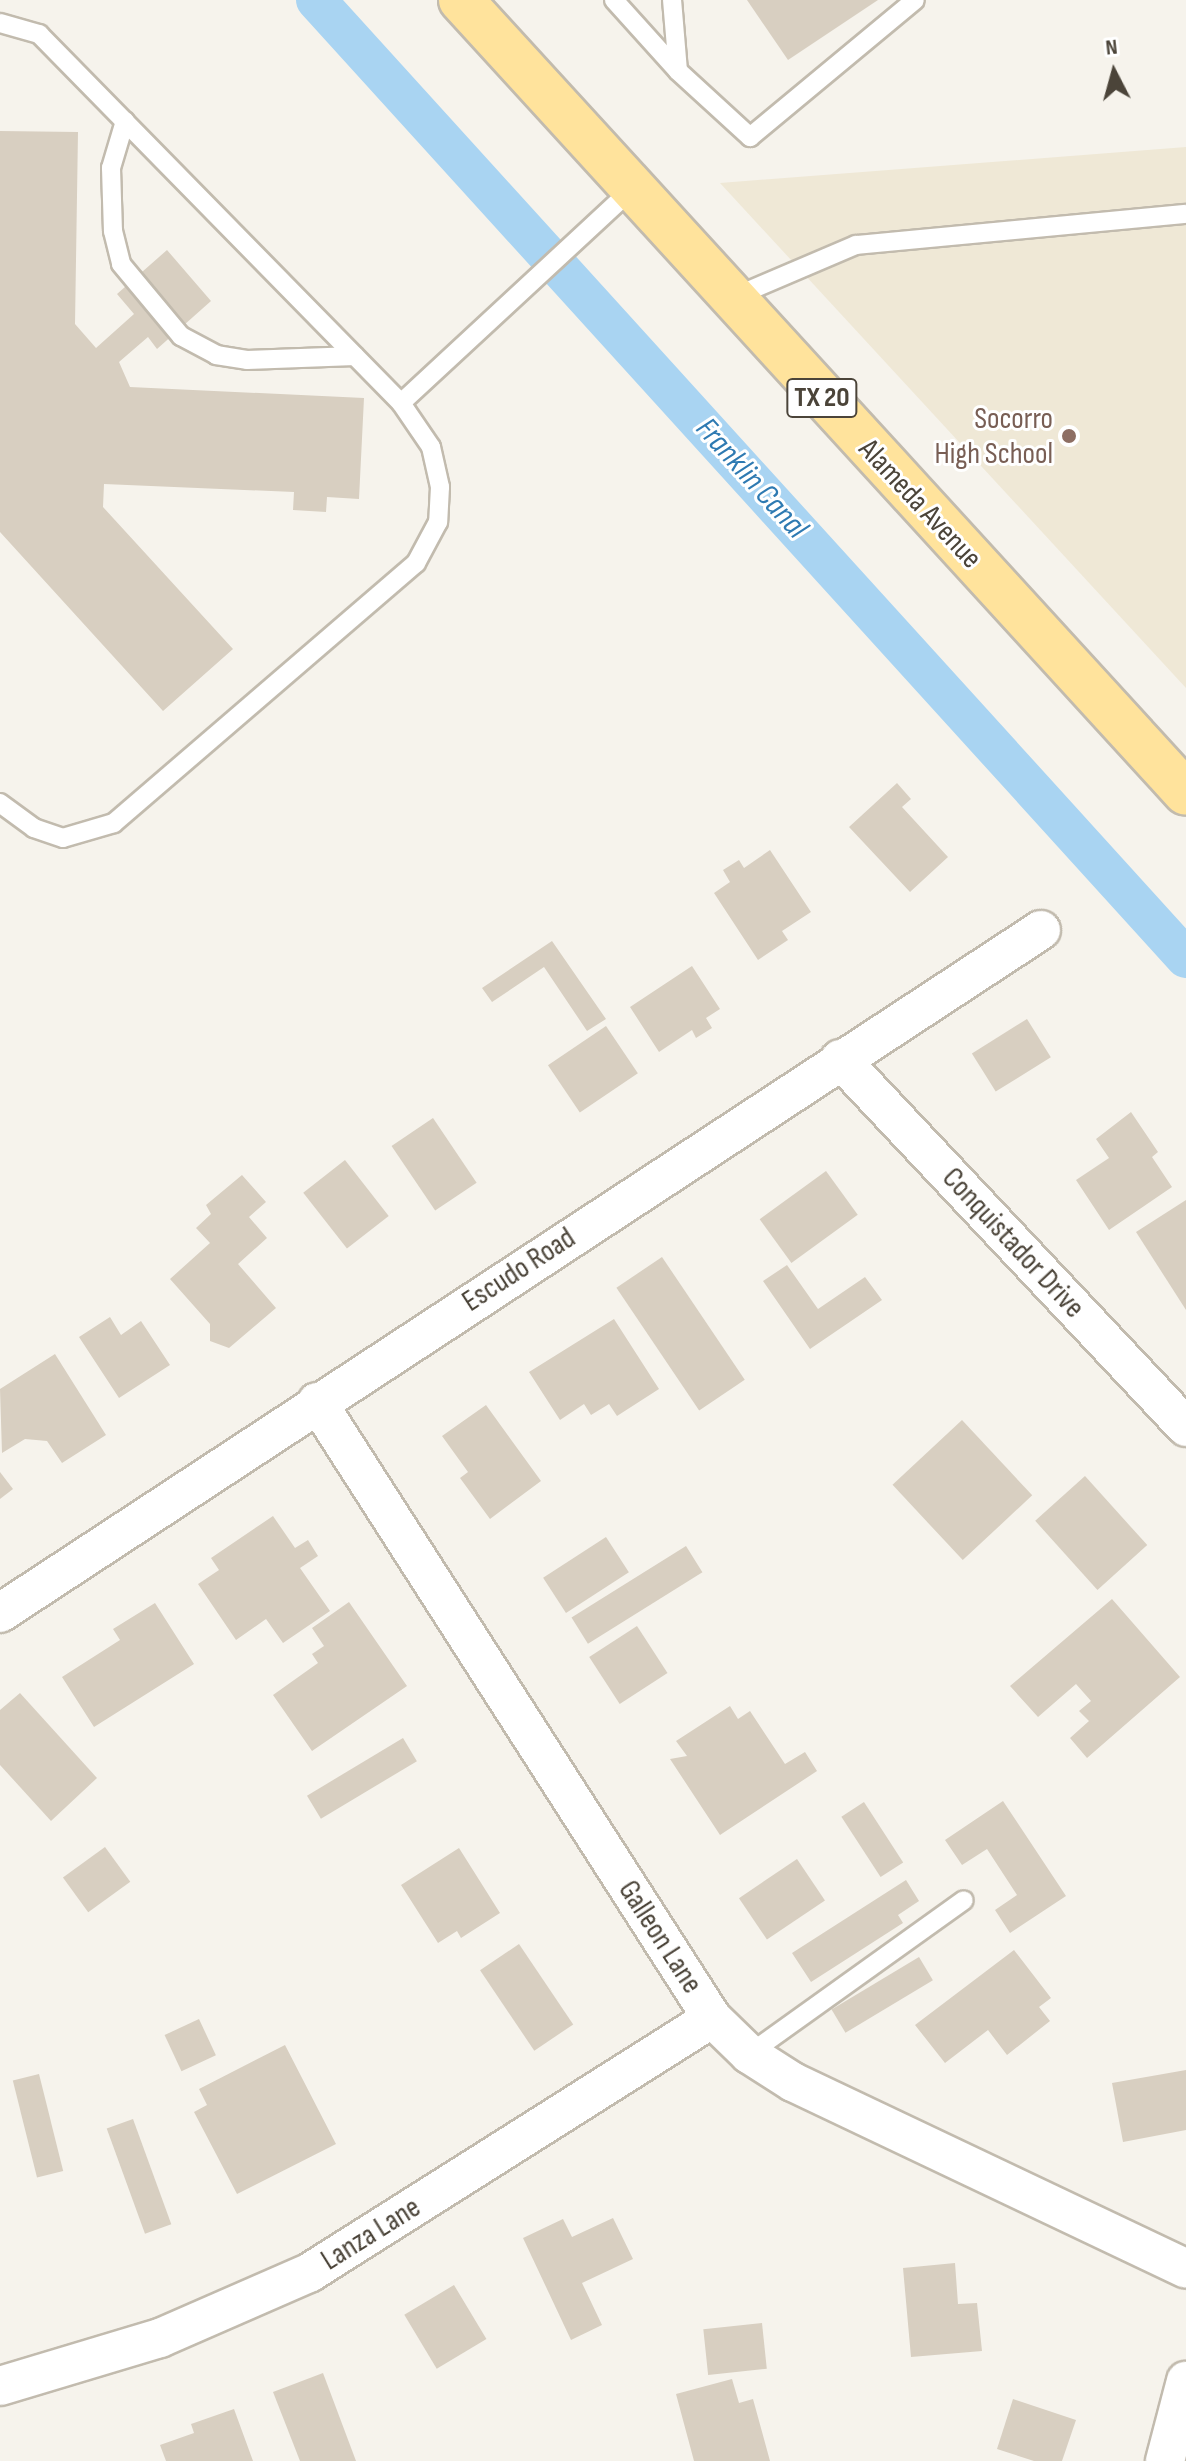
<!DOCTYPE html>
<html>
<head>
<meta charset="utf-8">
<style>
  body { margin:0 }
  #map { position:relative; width:1186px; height:2461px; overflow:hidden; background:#f6f3ec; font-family:"Sofia Sans Condensed",sans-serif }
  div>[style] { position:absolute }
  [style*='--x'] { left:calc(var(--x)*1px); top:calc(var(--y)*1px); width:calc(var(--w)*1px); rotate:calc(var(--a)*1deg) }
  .education>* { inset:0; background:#efe8d6 }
  .canal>* { height:40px; margin:-20px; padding:0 20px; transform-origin:20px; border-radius:20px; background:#a9d4f2 }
  .building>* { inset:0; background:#d8cfc1; transform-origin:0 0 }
  .roads { filter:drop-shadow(2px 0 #c2bbae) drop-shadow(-2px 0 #c2bbae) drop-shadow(0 2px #c2bbae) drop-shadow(0 -2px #c2bbae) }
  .lane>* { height:18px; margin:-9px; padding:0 9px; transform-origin:9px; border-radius:9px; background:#fff }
  .street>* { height:38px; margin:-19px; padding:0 19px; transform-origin:19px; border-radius:19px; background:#fff }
  .primary>* { height:44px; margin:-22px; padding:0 22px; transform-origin:22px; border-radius:22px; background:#ffe39c }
  .dots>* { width:22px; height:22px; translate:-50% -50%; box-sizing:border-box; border:4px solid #fff; border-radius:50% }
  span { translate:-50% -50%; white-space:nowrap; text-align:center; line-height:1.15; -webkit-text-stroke:6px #fff; paint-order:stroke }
  .shield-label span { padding:2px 6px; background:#fff; border:2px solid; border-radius:6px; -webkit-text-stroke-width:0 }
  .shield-label { font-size:28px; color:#4b4439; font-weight:700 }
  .education-label { font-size:30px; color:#785e54 }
  .right { translate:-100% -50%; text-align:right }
  .street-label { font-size:30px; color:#4b4439 }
  .water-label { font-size:32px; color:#2e7ab2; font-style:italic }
  .north { position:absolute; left:1074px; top:32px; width:80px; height:80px; -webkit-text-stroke:6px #fff; paint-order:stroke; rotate:354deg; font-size:22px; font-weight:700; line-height:32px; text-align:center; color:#4b4439 }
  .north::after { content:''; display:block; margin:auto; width:28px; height:36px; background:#4b4439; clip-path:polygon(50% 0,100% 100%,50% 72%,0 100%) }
</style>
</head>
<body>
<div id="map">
  <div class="education">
    <i style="clip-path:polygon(1186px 147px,1186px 688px,720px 183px)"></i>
  </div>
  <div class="canal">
    <i style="--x:316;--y:0;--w:1294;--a:47.76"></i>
  </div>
  <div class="building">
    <i style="clip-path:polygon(747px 0,878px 0,788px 60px)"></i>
    <i style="clip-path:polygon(0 131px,78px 132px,75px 324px,96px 348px,134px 314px,117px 294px,167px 250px,211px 301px,157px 349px,148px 337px,119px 362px,130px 387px,364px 398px,359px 499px,327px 497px,326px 512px,293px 510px,294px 492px,104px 484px,103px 507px,233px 649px,163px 711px,0 532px)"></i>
    <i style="clip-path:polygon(897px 783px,911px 799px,902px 807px,948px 857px,910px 892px,849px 827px)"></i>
    <i style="clip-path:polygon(770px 850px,811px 912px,782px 931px,788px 940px,758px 960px,714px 893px,730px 882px,723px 870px,739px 860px,744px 868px)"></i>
    <i style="clip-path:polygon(552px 941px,606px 1019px,587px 1031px,544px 967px,492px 1002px,482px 988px)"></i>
    <i style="clip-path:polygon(692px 966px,720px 1009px,706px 1018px,712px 1028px,696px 1038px,692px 1030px,659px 1052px,630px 1007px)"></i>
    <i style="left:1027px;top:1019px;width:45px;height:65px;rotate:58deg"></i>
    <i style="left:606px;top:1026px;width:57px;height:70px;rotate:56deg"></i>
    <i style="clip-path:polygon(1131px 1112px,1158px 1152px,1152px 1157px,1172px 1187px,1109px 1230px,1076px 1180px,1109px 1158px,1096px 1139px)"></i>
    <i style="left:433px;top:1118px;width:78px;height:50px;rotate:56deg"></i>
    <i style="left:345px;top:1160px;width:71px;height:53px;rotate:52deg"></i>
    <i style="left:826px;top:1171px;width:54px;height:82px;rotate:54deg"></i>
    <i style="clip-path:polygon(242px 1175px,266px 1202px,249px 1217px,267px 1238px,238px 1264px,276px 1308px,229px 1348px,210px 1341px,210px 1324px,170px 1279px,210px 1243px,196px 1228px,211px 1214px,206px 1205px)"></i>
    <i style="clip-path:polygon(1186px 1200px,1186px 1310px,1136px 1232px)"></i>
    <i style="left:662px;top:1257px;width:148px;height:55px;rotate:56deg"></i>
    <i style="clip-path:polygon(787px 1265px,818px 1309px,865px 1277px,882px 1300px,810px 1349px,763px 1281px)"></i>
    <i style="clip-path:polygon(110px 1317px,121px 1335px,141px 1321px,170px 1365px,119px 1398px,79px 1337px)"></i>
    <i style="clip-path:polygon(614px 1319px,659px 1389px,617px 1416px,609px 1404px,591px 1415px,584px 1404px,560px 1420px,529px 1372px)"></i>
    <i style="clip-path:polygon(55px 1354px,106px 1435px,62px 1463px,47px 1441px,25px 1439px,2px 1453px,0 1389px)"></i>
    <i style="clip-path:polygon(486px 1405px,541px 1481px,490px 1519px,460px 1478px,468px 1472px,442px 1436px)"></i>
    <i style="left:962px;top:1420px;width:103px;height:95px;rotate:47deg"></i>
    <i style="clip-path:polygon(0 1472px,13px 1489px,0 1499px)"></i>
    <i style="left:1085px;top:1476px;width:93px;height:67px;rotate:48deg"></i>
    <i style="clip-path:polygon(273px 1516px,295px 1548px,308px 1540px,318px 1556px,300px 1568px,330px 1611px,283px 1643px,266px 1619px,236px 1640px,198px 1584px,219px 1570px,211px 1558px)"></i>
    <i style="left:606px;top:1537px;width:42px;height:75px;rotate:57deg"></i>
    <i style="left:686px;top:1546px;width:31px;height:135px;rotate:58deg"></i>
    <i style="clip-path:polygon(1112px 1599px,1180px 1677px,1087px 1758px,1070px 1738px,1089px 1721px,1079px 1711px,1091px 1701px,1076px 1684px,1038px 1717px,1010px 1686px)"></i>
    <i style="clip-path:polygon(349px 1602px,407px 1686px,312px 1751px,273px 1695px,318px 1663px,312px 1654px,324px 1646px,312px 1628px)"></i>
    <i style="clip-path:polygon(155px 1603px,194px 1664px,94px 1727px,62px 1677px,120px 1640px,113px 1629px)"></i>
    <i style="left:637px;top:1626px;width:56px;height:57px;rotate:57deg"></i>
    <i style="clip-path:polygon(20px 1693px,97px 1778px,51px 1821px,0 1765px,0 1710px)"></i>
    <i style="clip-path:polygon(730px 1706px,738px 1719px,750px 1711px,785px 1764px,805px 1752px,817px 1771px,720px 1835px,670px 1759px,687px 1756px,676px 1741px)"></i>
    <i style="left:403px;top:1738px;width:27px;height:112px;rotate:59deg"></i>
    <i style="clip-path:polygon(1003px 1801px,1066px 1896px,1010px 1933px,995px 1910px,1017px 1895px,987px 1849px,962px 1865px,945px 1840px)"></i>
    <i style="left:864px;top:1802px;width:72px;height:27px;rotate:57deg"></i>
    <i style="left:105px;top:1847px;width:43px;height:52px;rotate:54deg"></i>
    <i style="clip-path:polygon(459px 1848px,500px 1913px,461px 1938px,457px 1931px,438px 1943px,401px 1885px)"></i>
    <i style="left:797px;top:1859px;width:50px;height:70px;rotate:56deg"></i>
    <i style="clip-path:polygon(906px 1880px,919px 1901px,898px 1915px,903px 1923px,811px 1982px,792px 1953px)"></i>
    <i style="left:519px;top:1944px;width:97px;height:47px;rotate:56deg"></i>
    <i style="clip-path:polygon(1014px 1950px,1051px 1998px,1039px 2007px,1050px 2021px,1007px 2055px,988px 2030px,945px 2063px,915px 2025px)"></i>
    <i style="left:919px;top:1957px;width:27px;height:102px;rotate:59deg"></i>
    <i style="left:199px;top:2019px;width:40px;height:38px;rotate:65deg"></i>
    <i style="clip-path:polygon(285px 2045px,336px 2144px,237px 2194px,194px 2112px,207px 2105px,199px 2089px)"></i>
    <i style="clip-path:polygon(1186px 2070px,1186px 2130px,1123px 2142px,1112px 2083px)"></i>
    <i style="left:39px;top:2074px;width:100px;height:27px;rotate:76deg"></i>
    <i style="left:133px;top:2119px;width:112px;height:28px;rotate:70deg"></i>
    <i style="clip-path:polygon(613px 2218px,633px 2259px,582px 2283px,602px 2325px,571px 2340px,523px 2238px,563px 2219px,572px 2237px)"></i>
    <i style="clip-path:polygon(955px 2263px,958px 2304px,977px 2303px,982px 2351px,911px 2357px,903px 2268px)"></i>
    <i style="left:454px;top:2285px;width:63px;height:58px;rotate:59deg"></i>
    <i style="left:762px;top:2323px;width:46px;height:59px;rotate:84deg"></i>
    <i style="clip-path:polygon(323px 2373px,356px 2461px,300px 2461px,273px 2392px)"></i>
    <i style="clip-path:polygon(732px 2379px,739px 2403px,753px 2399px,770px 2461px,694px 2461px,676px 2394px)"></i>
    <i style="clip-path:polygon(1013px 2399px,1076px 2420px,1062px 2461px,1034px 2461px,997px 2449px)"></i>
    <i style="clip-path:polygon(234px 2409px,253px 2461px,166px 2461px,160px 2445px,194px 2433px,191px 2424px)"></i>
  </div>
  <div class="roads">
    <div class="lane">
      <i style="--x:614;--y:0;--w:96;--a:48"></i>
      <i style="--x:678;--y:71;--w:71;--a:-94.8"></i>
      <i style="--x:0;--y:23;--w:41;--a:15.8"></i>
      <i style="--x:39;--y:34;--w:517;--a:45.55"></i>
      <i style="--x:401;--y:403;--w:53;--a:55.7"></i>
      <i style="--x:431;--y:447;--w:41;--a:77.3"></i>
      <i style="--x:440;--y:487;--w:35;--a:93"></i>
      <i style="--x:438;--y:522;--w:47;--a:118.2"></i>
      <i style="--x:416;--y:563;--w:399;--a:139.3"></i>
      <i style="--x:114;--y:823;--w:53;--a:163.6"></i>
      <i style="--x:63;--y:838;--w:31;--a:-161"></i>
      <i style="--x:34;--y:828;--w:42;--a:-143.7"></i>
      <i style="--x:678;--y:71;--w:98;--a:42.5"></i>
      <i style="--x:750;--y:137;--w:214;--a:-39.7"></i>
      <i style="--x:125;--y:121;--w:49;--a:106.6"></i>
      <i style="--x:111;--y:168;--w:63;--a:88.2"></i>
      <i style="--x:113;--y:231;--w:34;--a:76"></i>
      <i style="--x:121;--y:264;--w:94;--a:50.2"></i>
      <i style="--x:181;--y:336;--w:40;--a:28"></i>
      <i style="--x:216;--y:355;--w:31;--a:9"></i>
      <i style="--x:247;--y:360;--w:108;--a:-2.1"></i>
      <i style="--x:734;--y:297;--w:133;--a:-23.1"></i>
      <i style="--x:856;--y:245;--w:331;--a:-5.4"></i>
      <i style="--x:401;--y:403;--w:315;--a:-42.8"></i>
      <i style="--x:749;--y:2054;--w:264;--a:-35.6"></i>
    </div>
    <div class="street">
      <i style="--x:840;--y:1059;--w:505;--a:46.76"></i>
      <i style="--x:317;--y:1402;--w:732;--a:57.33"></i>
      <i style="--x:712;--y:2018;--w:52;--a:44.2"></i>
      <i style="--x:749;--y:2054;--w:52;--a:32.5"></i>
      <i style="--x:793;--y:2082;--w:435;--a:25.4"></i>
      <i style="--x:0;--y:1613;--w:1245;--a:-33.27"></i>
      <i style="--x:0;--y:2386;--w:167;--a:-16.7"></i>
      <i style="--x:160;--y:2338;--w:163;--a:-23.6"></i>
      <i style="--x:309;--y:2273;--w:477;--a:-32.3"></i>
      <i style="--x:1165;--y:2461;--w:83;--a:-75.3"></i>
    </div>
    <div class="primary">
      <i style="--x:461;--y:0;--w:1074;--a:47.56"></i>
    </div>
  </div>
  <div class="dots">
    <i style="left:1069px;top:436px;background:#8d6e63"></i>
  </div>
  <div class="shield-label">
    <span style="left:822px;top:398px">TX 20</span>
  </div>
  <div class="education-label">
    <span class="right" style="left:1053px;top:436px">Socorro<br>High School</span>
  </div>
  <div class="street-label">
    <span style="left:920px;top:504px;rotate:47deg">Alameda Avenue</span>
    <span style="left:1013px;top:1243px;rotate:47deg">Conquistador Drive</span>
    <span style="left:519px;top:1270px;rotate:-33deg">Escudo Road</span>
    <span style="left:660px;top:1937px;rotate:57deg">Galleon Lane</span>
    <span style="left:371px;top:2234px;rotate:-32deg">Lanza Lane</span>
  </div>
  <div class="water-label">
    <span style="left:751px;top:479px;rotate:48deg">Franklin Canal</span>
  </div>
  <div class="north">N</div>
</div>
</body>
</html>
